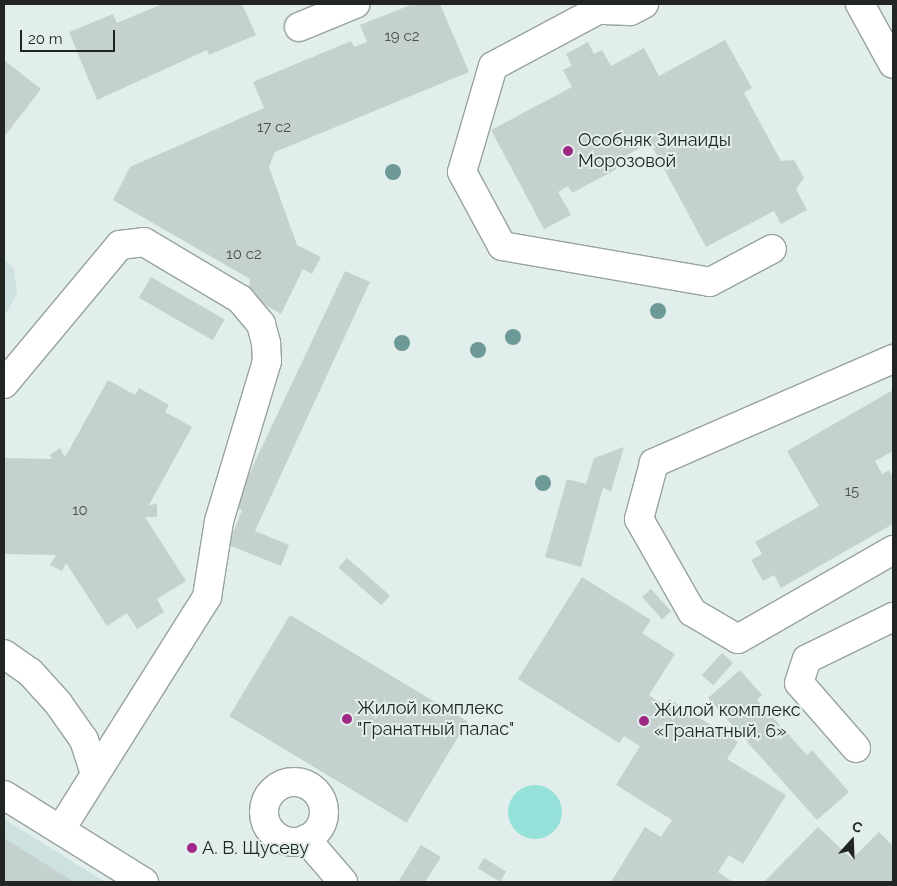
<!DOCTYPE html>
<html>
<head>
<meta charset="utf-8">
<style>
  body { margin:0 }
  #map { position:relative; width:897px; height:886px; overflow:hidden; background:#e2eeec; font-family:Raleway,sans-serif }
  div>[style] { position:absolute }
  [style*='--x'] { left:calc(var(--x)*1px); top:calc(var(--y)*1px); width:calc(var(--w)*1px); rotate:calc(var(--a)*1deg) }
  .built>* { inset:0; background:#cde2e0 }
  .green>* { inset:0; background:#96e1da }
  .round { border-radius:50% }
  .building>* { inset:0; background:#c5d1cf; transform-origin:0 0 }
  .roads { filter:drop-shadow(1px 0 #97a2a1) drop-shadow(-1px 0 #97a2a1) drop-shadow(0 1px #97a2a1) drop-shadow(0 -1px #97a2a1) }
  .minor>* { height:28px; margin:-14px; padding:0 14px; transform-origin:14px; border-radius:14px; background:#fff }
  .minor>.ring { margin:-14px; padding:0; box-sizing:content-box; background:none; border:28px solid #fff; border-radius:50% }
  .trees>* { width:16px; height:16px; margin:-8px; border-radius:50%; background:#6d9a97 }
  .dots>* { width:14px; height:14px; translate:-50% -50%; box-sizing:border-box; border:2px solid #e2eeec; border-radius:50% }
  span { translate:-50% -50%; white-space:nowrap; text-align:center; line-height:1.15; -webkit-text-stroke:4px #e2eeec; paint-order:stroke }
  .number-label { font-size:15px; color:#4a5150 }
  .number-label span { -webkit-text-stroke-width:0 }
  .poi-label { font-size:18px; color:#212625 }
  .left { translate:0 -50%; text-align:left }
  .frame { position:absolute; inset:0; border:5px solid #212625; pointer-events:none }
  .north { position:absolute; left:827px; top:816px; width:50px; height:50px; -webkit-text-stroke:4px #e2eeec; paint-order:stroke; rotate:20deg; font-size:14px; font-weight:700; line-height:20px; text-align:center; color:#212625 }
  .north::after { content:''; display:block; margin:auto; width:18px; height:22px; background:#212625; clip-path:polygon(50% 0,100% 100%,50% 72%,0 100%) }
  .scale { position:absolute; left:20px; top:30px; width:95px; height:22px; box-sizing:border-box; border:2px solid #212625; border-top:0; padding-left:6px; font-size:15px; line-height:18px; white-space:nowrap; color:#212625; -webkit-text-stroke:4px #e2eeec; paint-order:stroke }
</style>
</head>
<body>
<div id="map">
  <div class="built">
    <i style="clip-path:polygon(4px 259px,14px 269px,17px 294px,4px 317px)"></i>
    <i style="clip-path:polygon(4px 819px,105px 882px,4px 882px)"></i>
  </div>
  <div class="green">
    <i class="round" style="left:508px;top:785px;width:54px;height:54px"></i>
  </div>
  <div class="building">
    <i style="clip-path:polygon(162px 4px,242px 4px,256px 35px,209px 55px,207px 50px,97px 100px,69px 32px,113px 14px,117px 23px)"></i>
    <i style="clip-path:polygon(413px 4px,440px 4px,469px 72px,275px 152px,269px 167px,297px 245px,321px 257px,312px 274px,303px 269px,281px 314px,248px 295px,250px 279px,113px 200px,130px 167px,264px 108px,253px 82px,351px 41px,354px 47px,367px 42px,360px 25px)"></i>
    <i style="clip-path:polygon(725px 40px,752px 88px,744px 93px,781px 161px,794px 160px,804px 178px,796px 189px,807px 210px,781px 224px,774px 211px,706px 247px,650px 143px,614px 162px,617px 169px,572px 193px,568px 186px,558px 192px,571px 215px,544px 229px,491px 130px,572px 87px,563px 70px,572px 66px,566px 54px,588px 42px,594px 54px,602px 50px,611px 66px,644px 48px,659px 76px)"></i>
    <i style="clip-path:polygon(4px 60px,41px 89px,4px 137px)"></i>
    <i style="clip-path:polygon(345px 271px,370px 282px,255px 531px,289px 545px,281px 566px,228px 545px,242px 510px,234px 506px)"></i>
    <i style="left:151px;top:277px;width:85px;height:24px;rotate:30deg"></i>
    <i style="clip-path:polygon(108px 380px,135px 395px,139px 388px,169px 405px,165px 412px,192px 427px,149px 505px,157px 504px,157px 517px,145px 517px,186px 581px,157px 599px,164px 612px,137px 629px,127px 613px,107px 626px,66px 563px,62px 571px,50px 565px,56px 555px,4px 554px,4px 458px,52px 459px,50px 455px,60px 448px,65px 457px)"></i>
    <i style="clip-path:polygon(893px 390px,893px 451px,875px 461px,882px 474px,889px 470px,893px 478px,893px 524px,781px 588px,774px 575px,763px 581px,751px 560px,762px 554px,755px 542px,819px 506px,787px 451px)"></i>
    <i style="clip-path:polygon(624px 447px,611px 491px,603px 488px,581px 567px,545px 557px,567px 479px,586px 484px,594px 458px)"></i>
    <i style="left:347px;top:558px;width:57px;height:13px;rotate:41deg"></i>
    <i style="clip-path:polygon(582px 577px,651px 620px,642px 633px,675px 654px,649px 695px,665px 706px,669px 699px,738px 742px,727px 759px,786px 795px,743px 864px,729px 855px,718px 872px,733px 882px,611px 882px,645px 827px,661px 837px,672px 820px,616px 785px,640px 746px,624px 736px,619px 743px,518px 679px)"></i>
    <i style="left:651px;top:589px;width:30px;height:12px;rotate:48deg"></i>
    <i style="left:290px;top:615px;width:207px;height:118px;rotate:31deg"></i>
    <i style="left:722px;top:653px;width:15px;height:30px;rotate:42deg"></i>
    <i style="clip-path:polygon(740px 670px,762px 695px,757px 700px,807px 755px,812px 750px,849px 792px,817px 820px,708px 698px)"></i>
    <i style="clip-path:polygon(818px 827px,852px 859px,879px 832px,893px 846px,893px 882px,764px 882px)"></i>
    <i style="clip-path:polygon(4px 838px,74px 882px,4px 882px)"></i>
    <i style="clip-path:polygon(421px 845px,441px 857px,425px 882px,398px 882px)"></i>
    <i style="left:484px;top:858px;width:26px;height:12px;rotate:31deg"></i>
  </div>
  <div class="roads">
    <div class="minor">
      <i style="--x:644;--y:4;--w:16;--a:153"></i>
      <i style="--x:630;--y:11;--w:32;--a:-178"></i>
      <i style="--x:598;--y:10;--w:119;--a:151.9"></i>
      <i style="--x:493;--y:66;--w:110;--a:106.3"></i>
      <i style="--x:462;--y:172;--w:84;--a:61.6"></i>
      <i style="--x:502;--y:246;--w:211;--a:9.8"></i>
      <i style="--x:710;--y:282;--w:70;--a:-28"></i>
      <i style="--x:860;--y:4;--w:68;--a:61.2"></i>
      <i style="--x:299;--y:27;--w:61;--a:-22.3"></i>
      <i style="--x:893;--y:359;--w:261;--a:156.5"></i>
      <i style="--x:654;--y:463;--w:58;--a:105"></i>
      <i style="--x:639;--y:519;--w:107;--a:60.3"></i>
      <i style="--x:692;--y:612;--w:53;--a:30.4"></i>
      <i style="--x:738;--y:639;--w:179;--a:-29.9"></i>
      <i style="--x:4;--y:384;--w:181;--a:-50.2"></i>
      <i style="--x:120;--y:245;--w:24;--a:-7"></i>
      <i style="--x:144;--y:242;--w:112;--a:30.7"></i>
      <i style="--x:240;--y:299;--w:33;--a:50"></i>
      <i style="--x:261;--y:324;--w:20;--a:75"></i>
      <i style="--x:266;--y:343;--w:18;--a:87"></i>
      <i style="--x:267;--y:361;--w:167;--a:106.7"></i>
      <i style="--x:219;--y:521;--w:77;--a:99"></i>
      <i style="--x:207;--y:597;--w:275;--a:122.2"></i>
      <i style="--x:4;--y:654;--w:32;--a:35"></i>
      <i style="--x:30;--y:672;--w:42;--a:47.9"></i>
      <i style="--x:58;--y:703;--w:45;--a:54.9"></i>
      <i style="--x:84;--y:740;--w:35;--a:72"></i>
      <i style="--x:856;--y:748;--w:86;--a:-131.2"></i>
      <i style="--x:799;--y:683;--w:25;--a:-72"></i>
      <i style="--x:807;--y:659;--w:96;--a:-26"></i>
      <i class="ring" style="left:264px;top:782px;width:32px;height:32px"></i>
      <i style="--x:4;--y:795;--w:165;--a:31.9"></i>
      <i style="--x:306;--y:839;--w:57;--a:49.3"></i>
    </div>
  </div>
  <div class="trees">
    <i style="left:393px;top:172px"></i>
    <i style="left:658px;top:311px"></i>
    <i style="left:513px;top:337px"></i>
    <i style="left:402px;top:343px"></i>
    <i style="left:478px;top:350px"></i>
    <i style="left:543px;top:483px"></i>
  </div>
  <div class="dots">
    <i style="left:568px;top:151px;background:#9d2984"></i>
    <i style="left:347px;top:719px;background:#9d2984"></i>
    <i style="left:644px;top:721px;background:#9d2984"></i>
    <i style="left:192px;top:848px;background:#9d2984"></i>
  </div>
  <div class="number-label">
    <span style="left:402px;top:37px">19 с2</span>
    <span style="left:274px;top:128px">17 с2</span>
    <span style="left:244px;top:255px">10 с2</span>
    <span style="left:852px;top:492px">15</span>
    <span style="left:80px;top:511px">10</span>
  </div>
  <div class="poi-label">
    <span class="left" style="left:578px;top:151px">Особняк Зинаиды<br>Морозовой</span>
    <span class="left" style="left:357px;top:719px">Жилой комплекс<br>"Гранатный палас"</span>
    <span class="left" style="left:654px;top:721px">Жилой комплекс<br>«Гранатный, 6»</span>
    <span class="left" style="left:202px;top:848px">А. В. Щусеву</span>
  </div>
  <div class="frame"></div>
  <div class="north">С</div>
  <div class="scale">20 m</div>
</div>
</body>
</html>
